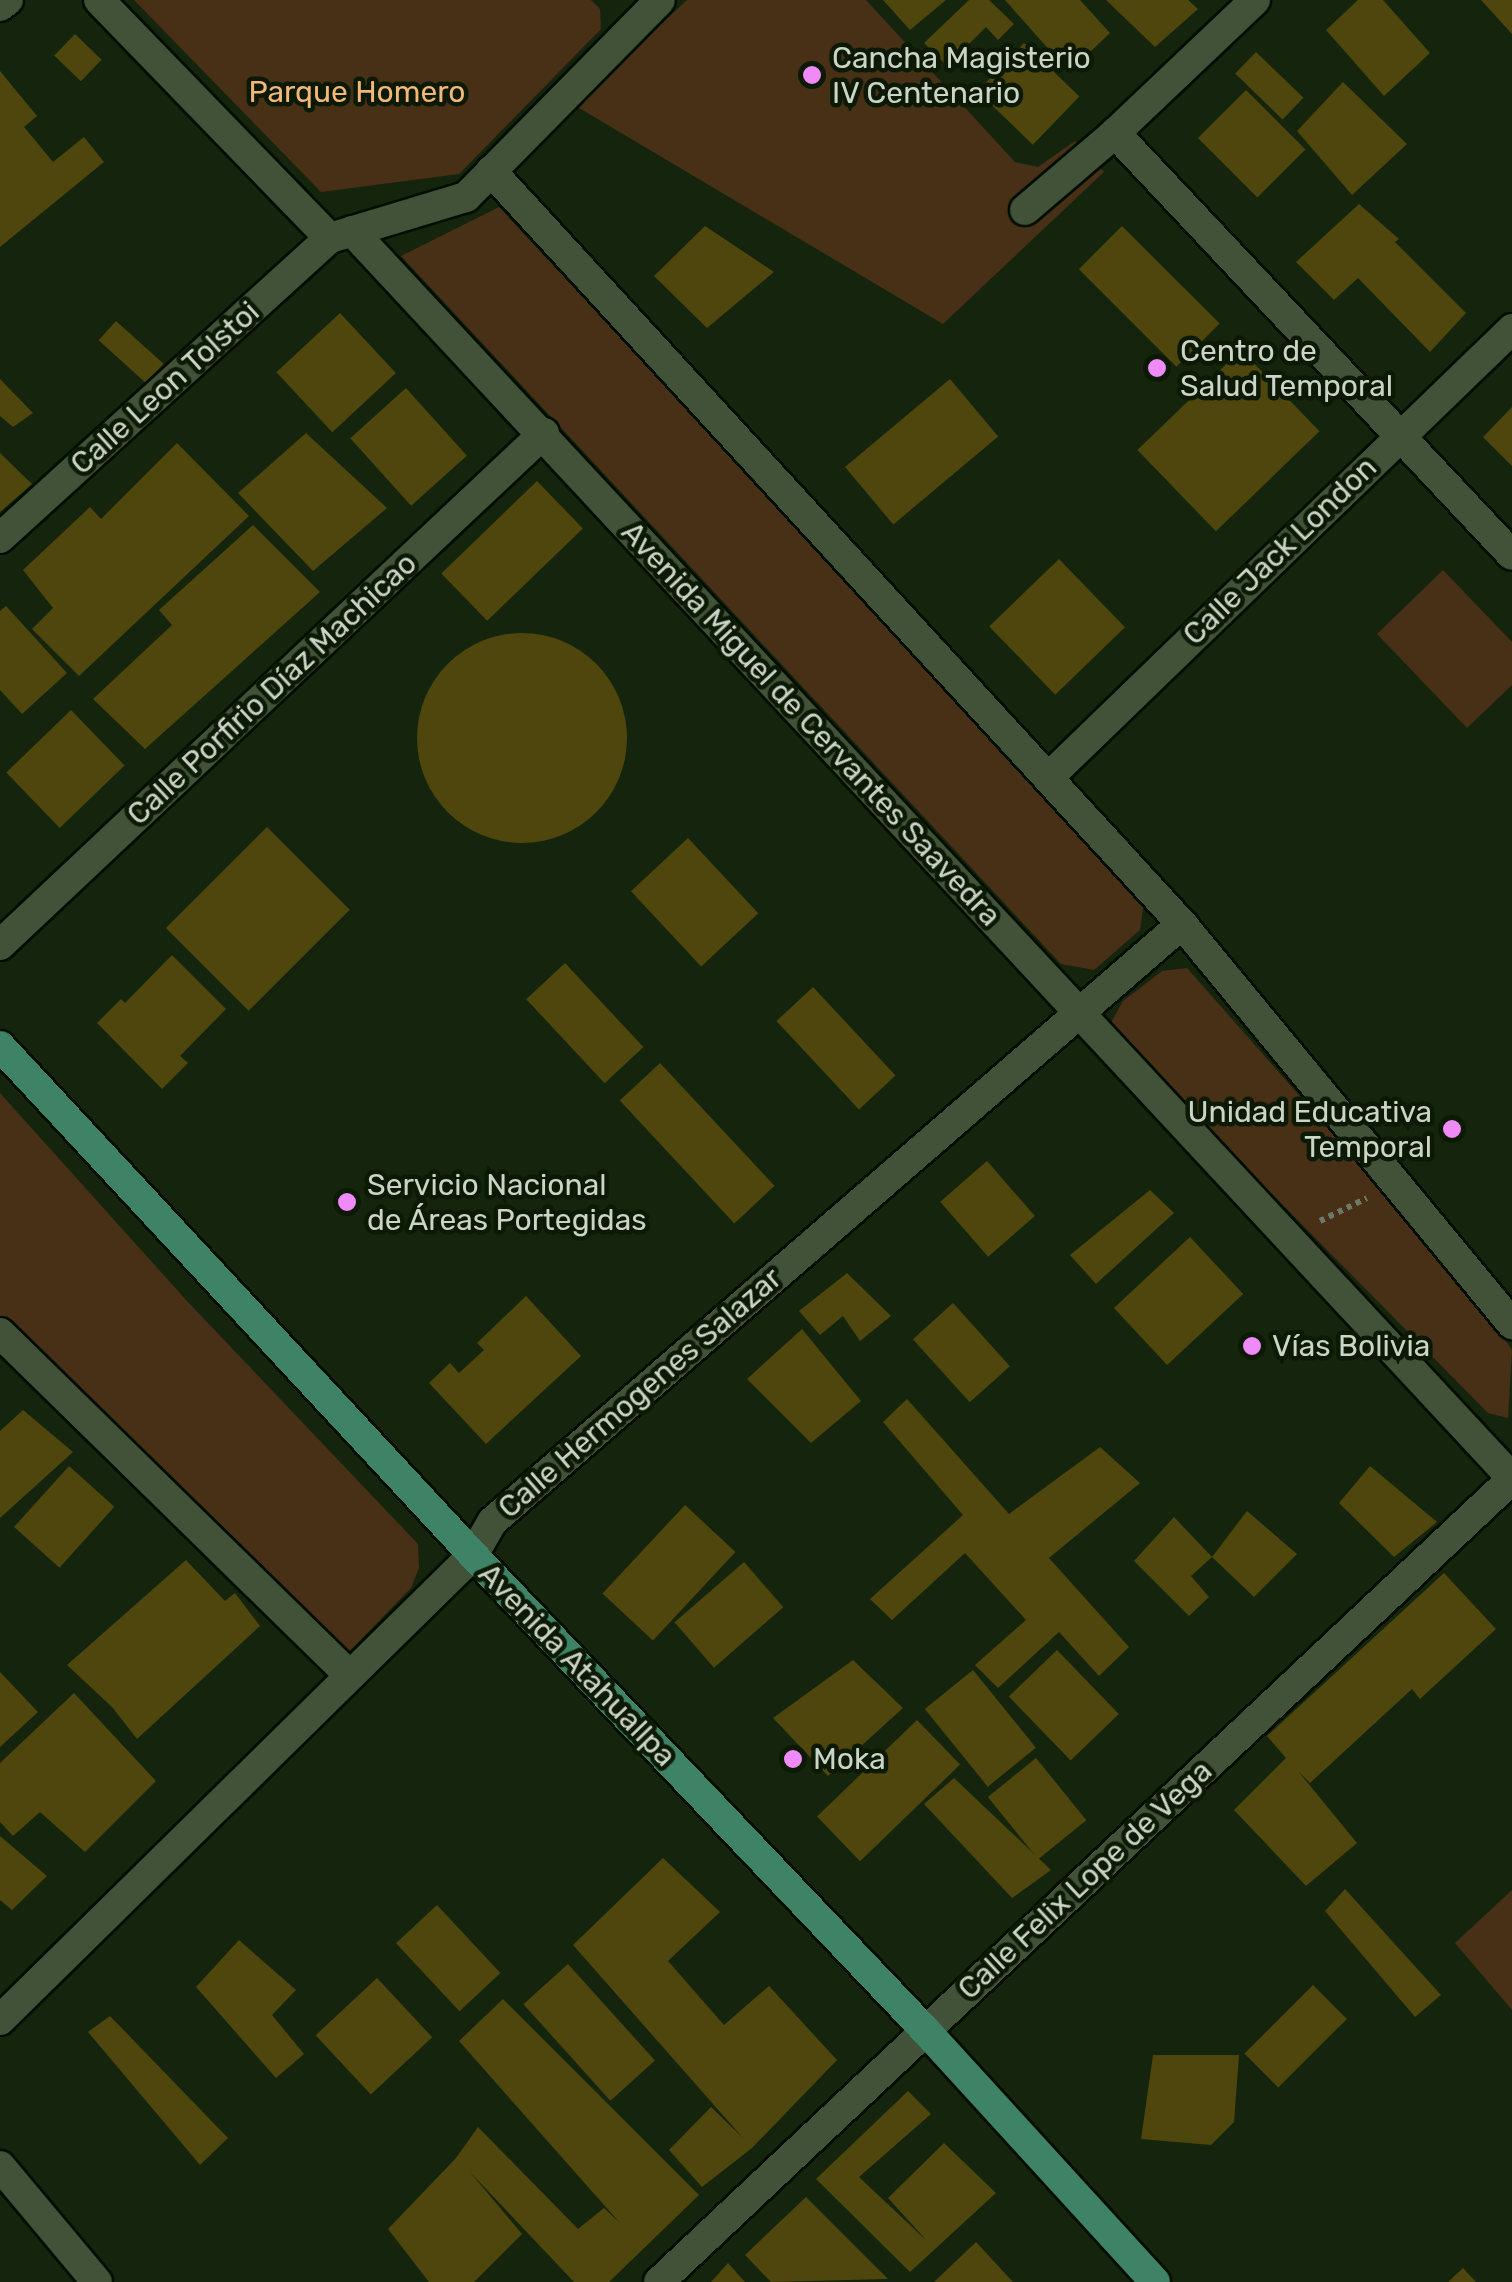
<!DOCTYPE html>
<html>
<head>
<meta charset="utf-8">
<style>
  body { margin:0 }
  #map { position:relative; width:1512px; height:2282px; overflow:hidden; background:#15240d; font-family:Rubik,sans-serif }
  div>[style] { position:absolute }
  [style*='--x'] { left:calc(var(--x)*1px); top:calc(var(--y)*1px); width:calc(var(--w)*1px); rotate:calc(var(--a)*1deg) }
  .green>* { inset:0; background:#483017 }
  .building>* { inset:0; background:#4e460c; transform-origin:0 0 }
  .round { border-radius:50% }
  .path>* { height:6px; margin-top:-3px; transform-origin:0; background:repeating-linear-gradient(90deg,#6d7967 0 5px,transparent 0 10px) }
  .roads { filter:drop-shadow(2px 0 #020d00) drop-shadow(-2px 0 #020d00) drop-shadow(0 2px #020d00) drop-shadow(0 -2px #020d00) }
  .minor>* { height:30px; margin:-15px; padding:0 15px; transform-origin:15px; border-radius:15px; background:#425239 }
  .major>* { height:30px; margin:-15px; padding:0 15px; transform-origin:15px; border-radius:15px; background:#3f8366 }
  .dots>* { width:28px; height:28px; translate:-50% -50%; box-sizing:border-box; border:5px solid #0c1a05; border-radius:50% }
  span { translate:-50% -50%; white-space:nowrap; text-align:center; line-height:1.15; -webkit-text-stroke:9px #0c1a05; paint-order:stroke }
  .poi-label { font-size:30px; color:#cbd5c7 }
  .left { translate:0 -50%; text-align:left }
  .right { translate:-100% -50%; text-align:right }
  .park-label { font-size:30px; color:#f3b778 }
  .street-label { font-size:30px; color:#cbd5c7 }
</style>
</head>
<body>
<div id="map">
  <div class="green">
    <i style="clip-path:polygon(134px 0,591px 0,600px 9px,601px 29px,459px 174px,321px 192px)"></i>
    <i style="clip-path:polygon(687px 0,866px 0,1015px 162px,1038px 167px,1075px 141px,1104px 172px,943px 324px,574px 105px)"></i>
    <i style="clip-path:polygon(499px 207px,1144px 901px,1140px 930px,1094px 970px,1061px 964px,401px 256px)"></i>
    <i style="clip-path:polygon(1443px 570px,1512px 642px,1512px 685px,1467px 728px,1377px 634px)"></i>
    <i style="clip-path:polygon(1187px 968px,1477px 1297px,1512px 1350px,1508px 1418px,1488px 1413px,1108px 1028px,1123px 1001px,1162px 971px)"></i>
    <i style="clip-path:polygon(0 1093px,187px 1301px,418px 1544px,419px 1568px,411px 1588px,344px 1657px,0 1319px)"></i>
    <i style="clip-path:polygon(1512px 1890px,1512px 2010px,1455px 1943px)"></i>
  </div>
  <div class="building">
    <i style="clip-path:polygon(883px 0,946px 0,910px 30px)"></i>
    <i style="clip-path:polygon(969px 0,989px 0,1014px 24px,998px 40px,986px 27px,947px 66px,924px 43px)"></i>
    <i style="clip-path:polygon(1005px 0,1080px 0,1110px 33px,1069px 72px)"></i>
    <i style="clip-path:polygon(1106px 0,1188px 0,1198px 9px,1155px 47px)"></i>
    <i style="clip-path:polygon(1358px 0,1383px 0,1430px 53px,1384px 96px,1326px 30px)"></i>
    <i style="clip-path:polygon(1481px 0,1512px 0,1512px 34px)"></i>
    <i style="left:75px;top:34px;width:37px;height:30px;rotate:44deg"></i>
    <i style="left:1024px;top:43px;width:77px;height:67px;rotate:44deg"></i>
    <i style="left:1256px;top:52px;width:66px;height:30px;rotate:44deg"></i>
    <i style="clip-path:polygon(0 71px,37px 116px,24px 127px,53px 162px,84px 137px,104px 162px,0 247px)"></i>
    <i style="clip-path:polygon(1343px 82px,1407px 144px,1352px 195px,1297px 131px)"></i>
    <i style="left:1246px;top:90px;width:84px;height:68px;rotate:45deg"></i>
    <i style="clip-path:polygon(1359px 204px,1399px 239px,1395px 242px,1466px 313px,1430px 352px,1358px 278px,1334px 300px,1296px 262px)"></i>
    <i style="clip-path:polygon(705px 226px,774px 272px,707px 328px,654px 276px)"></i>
    <i style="left:1122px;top:226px;width:138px;height:61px;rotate:45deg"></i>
    <i style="left:340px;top:313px;width:82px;height:87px;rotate:47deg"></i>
    <i style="left:116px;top:321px;width:64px;height:26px;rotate:42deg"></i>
    <i style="left:1241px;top:350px;width:113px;height:144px;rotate:46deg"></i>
    <i style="clip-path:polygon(0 379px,33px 413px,13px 427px,0 416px)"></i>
    <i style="left:950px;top:379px;width:75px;height:137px;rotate:50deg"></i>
    <i style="left:406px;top:388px;width:91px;height:75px;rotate:48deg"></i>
    <i style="clip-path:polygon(1512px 407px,1512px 466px,1483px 437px)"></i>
    <i style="clip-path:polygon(306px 433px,387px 508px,313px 571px,238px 493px)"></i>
    <i style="clip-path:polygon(177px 443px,249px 516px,79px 676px,32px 629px,53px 608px,23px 570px,90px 507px,101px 519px)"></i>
    <i style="clip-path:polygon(0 453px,32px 484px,0 512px)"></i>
    <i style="left:537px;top:481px;width:66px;height:133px;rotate:46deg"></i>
    <i style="clip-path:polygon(253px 525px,320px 592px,145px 749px,93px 699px,172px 625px,159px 610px)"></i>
    <i style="left:1059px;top:559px;width:95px;height:97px;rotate:46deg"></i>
    <i style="clip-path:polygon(6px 606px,67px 673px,22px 714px,0 690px,0 611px)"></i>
    <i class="round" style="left:417px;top:633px;width:210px;height:210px"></i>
    <i style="left:71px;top:710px;width:77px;height:90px;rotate:46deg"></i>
    <i style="left:267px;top:827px;width:117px;height:143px;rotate:45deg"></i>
    <i style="left:688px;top:838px;width:103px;height:78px;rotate:47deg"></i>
    <i style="clip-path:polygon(172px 955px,226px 1009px,180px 1056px,188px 1063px,162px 1089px,97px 1023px,121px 999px,125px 1003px)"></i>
    <i style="left:565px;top:963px;width:115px;height:53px;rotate:47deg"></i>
    <i style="left:813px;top:987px;width:121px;height:50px;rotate:47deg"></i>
    <i style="left:660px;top:1063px;width:168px;height:55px;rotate:47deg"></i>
    <i style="left:987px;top:1161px;width:73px;height:62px;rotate:49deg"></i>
    <i style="clip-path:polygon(1150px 1190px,1174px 1213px,1096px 1284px,1070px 1255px)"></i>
    <i style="left:1190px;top:1237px;width:78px;height:104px;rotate:47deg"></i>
    <i style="clip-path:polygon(847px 1273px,891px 1316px,860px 1341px,843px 1316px,820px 1335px,799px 1311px)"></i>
    <i style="clip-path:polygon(526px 1296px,581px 1356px,486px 1444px,429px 1383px,450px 1363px,459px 1373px,484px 1350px,477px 1343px)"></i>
    <i style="left:953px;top:1303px;width:85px;height:54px;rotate:48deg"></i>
    <i style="clip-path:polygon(802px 1329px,861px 1401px,811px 1443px,747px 1379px)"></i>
    <i style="clip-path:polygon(907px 1399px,1009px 1514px,1100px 1447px,1140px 1483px,1049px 1558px,1129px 1647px,1099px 1676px,1059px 1632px,998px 1688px,975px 1665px,1026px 1620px,965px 1553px,892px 1620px,870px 1599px,963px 1515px,883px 1422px)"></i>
    <i style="clip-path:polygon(23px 1410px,73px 1452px,0 1518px,0 1431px)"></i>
    <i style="left:69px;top:1466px;width:61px;height:82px;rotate:42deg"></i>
    <i style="clip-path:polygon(1370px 1466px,1437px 1522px,1394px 1557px,1339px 1503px)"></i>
    <i style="left:685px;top:1505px;width:69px;height:121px;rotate:43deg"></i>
    <i style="clip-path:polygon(1247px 1511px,1297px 1554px,1254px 1597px,1212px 1557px)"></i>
    <i style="clip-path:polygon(1174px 1517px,1212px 1557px,1191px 1576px,1209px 1597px,1189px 1616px,1134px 1561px)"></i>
    <i style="clip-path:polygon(186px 1560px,225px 1601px,235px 1593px,260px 1626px,137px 1739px,112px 1707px,67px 1665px)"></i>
    <i style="left:744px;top:1562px;width:60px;height:92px;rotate:49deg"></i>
    <i style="clip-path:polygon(1444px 1573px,1496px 1629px,1420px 1699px,1412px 1689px,1310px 1783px,1298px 1771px,1357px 1843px,1306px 1886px,1234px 1810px,1286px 1758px,1267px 1736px)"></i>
    <i style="left:1057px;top:1650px;width:89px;height:67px;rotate:46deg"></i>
    <i style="clip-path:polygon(853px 1660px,903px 1708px,828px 1776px,773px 1718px)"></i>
    <i style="left:973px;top:1670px;width:100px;height:62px;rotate:51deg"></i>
    <i style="clip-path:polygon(0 1672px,38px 1712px,0 1747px)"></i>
    <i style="clip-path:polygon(74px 1693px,156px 1781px,85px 1852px,40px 1812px,13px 1836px,0 1822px,0 1763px)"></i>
    <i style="left:917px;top:1720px;width:62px;height:139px;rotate:46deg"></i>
    <i style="left:1036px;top:1758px;width:80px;height:62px;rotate:51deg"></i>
    <i style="clip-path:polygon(954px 1778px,1051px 1870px,1012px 1898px,924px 1804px)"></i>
    <i style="clip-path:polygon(0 1836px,47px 1876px,12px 1910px,0 1900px)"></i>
    <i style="clip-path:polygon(663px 1858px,720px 1912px,668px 1961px,724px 2025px,769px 1986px,837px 2060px,752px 2148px,702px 2187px,669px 2150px,711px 2107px,743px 2138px,573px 1945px)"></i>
    <i style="clip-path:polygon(1345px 1889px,1441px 1995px,1415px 2017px,1325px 1911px)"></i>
    <i style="left:437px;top:1905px;width:93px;height:56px;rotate:47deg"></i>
    <i style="clip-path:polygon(239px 1940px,296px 1990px,272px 2015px,304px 2054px,276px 2078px,196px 1987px)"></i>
    <i style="left:568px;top:1964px;width:130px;height:60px;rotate:48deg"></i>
    <i style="left:377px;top:1978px;width:81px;height:84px;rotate:47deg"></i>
    <i style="left:1313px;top:1985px;width:48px;height:97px;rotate:45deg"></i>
    <i style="clip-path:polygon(503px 1999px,699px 2195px,609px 2282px,574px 2282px,470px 2172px,522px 2234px,474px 2282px,429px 2282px,388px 2229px,456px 2158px,478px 2127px,578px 2229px,604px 2208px,620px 2223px,459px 2041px)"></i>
    <i style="clip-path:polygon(110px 2016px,228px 2138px,200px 2165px,88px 2032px)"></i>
    <i style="clip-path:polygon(1153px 2055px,1239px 2055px,1234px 2122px,1211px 2145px,1141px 2139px)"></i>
    <i style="clip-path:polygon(908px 2091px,931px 2114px,859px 2177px,927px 2241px,888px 2198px,944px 2143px,996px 2193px,910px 2272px,816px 2179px)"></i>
    <i style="clip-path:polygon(806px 2197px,888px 2279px,771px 2282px,745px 2255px)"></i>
    <i style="clip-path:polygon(976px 2242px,1013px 2282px,934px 2282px)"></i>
    <i style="clip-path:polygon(728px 2263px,745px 2282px,711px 2282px)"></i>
    <i style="clip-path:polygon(1463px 2268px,1476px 2282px,1448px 2282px)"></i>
  </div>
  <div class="path">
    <i style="--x:1320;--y:1221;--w:52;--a:-26.1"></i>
  </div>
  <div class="roads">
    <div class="minor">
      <i style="--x:99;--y:0;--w:332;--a:45.9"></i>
      <i style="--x:0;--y:6;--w:10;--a:-37"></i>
      <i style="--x:1115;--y:133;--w:579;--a:46.75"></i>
      <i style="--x:491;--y:171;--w:1022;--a:47.46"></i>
      <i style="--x:1182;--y:924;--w:519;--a:50.48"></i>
      <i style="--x:1025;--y:210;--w:118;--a:-40.5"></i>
      <i style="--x:1115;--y:133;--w:193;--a:-43.5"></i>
      <i style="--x:352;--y:231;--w:1703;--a:47.07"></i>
      <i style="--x:0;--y:538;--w:446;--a:-42.3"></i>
      <i style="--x:330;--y:238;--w:142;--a:-16.8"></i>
      <i style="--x:466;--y:197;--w:276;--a:-45.4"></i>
      <i style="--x:1050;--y:776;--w:643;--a:-44.05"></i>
      <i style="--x:0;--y:945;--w:747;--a:-43.26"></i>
      <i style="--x:0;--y:1333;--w:489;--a:44.4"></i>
      <i style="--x:0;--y:2020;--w:663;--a:-44.51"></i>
      <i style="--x:473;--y:1555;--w:39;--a:-60"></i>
      <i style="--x:493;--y:1521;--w:912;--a:-40.91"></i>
      <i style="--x:0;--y:2166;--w:151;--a:50.1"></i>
      <i style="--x:659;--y:2282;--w:1172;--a:-43.27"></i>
    </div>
    <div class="major">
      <i style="--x:0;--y:1046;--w:695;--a:47.1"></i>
      <i style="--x:473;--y:1555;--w:656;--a:46.42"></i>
      <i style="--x:925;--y:2030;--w:341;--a:47.6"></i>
    </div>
  </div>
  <div class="dots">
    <i style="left:812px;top:75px;background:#ee8bf8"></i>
    <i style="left:1157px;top:368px;background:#ee8bf8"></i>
    <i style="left:1452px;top:1129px;background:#ee8bf8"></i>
    <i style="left:347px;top:1202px;background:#ee8bf8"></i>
    <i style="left:1252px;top:1346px;background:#ee8bf8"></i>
    <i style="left:793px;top:1759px;background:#ee8bf8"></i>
  </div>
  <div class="poi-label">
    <span class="left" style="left:832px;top:75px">Cancha Magisterio<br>IV Centenario</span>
    <span class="left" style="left:1180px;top:368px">Centro de<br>Salud Temporal</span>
    <span class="right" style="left:1432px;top:1129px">Unidad Educativa<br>Temporal</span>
    <span class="left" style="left:367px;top:1202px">Servicio Nacional<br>de Áreas Portegidas</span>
    <span class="left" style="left:1272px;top:1346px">Vías Bolivia</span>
    <span class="left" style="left:813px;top:1759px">Moka</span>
  </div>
  <div class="park-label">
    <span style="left:357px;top:92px">Parque Homero</span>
  </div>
  <div class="street-label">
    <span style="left:165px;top:388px;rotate:-42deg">Calle Leon Tolstoi</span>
    <span style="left:1280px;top:551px;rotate:-44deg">Calle Jack London</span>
    <span style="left:272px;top:689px;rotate:-43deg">Calle Porfirio Díaz Machicao</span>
    <span style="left:811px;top:724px;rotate:47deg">Avenida Miguel de Cervantes Saavedra</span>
    <span style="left:640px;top:1393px;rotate:-41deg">Calle Hermogenes Salazar</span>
    <span style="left:577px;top:1665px;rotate:46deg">Avenida Atahuallpa</span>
    <span style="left:1085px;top:1880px;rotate:-43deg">Calle Felix Lope de Vega</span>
  </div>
</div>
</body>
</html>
